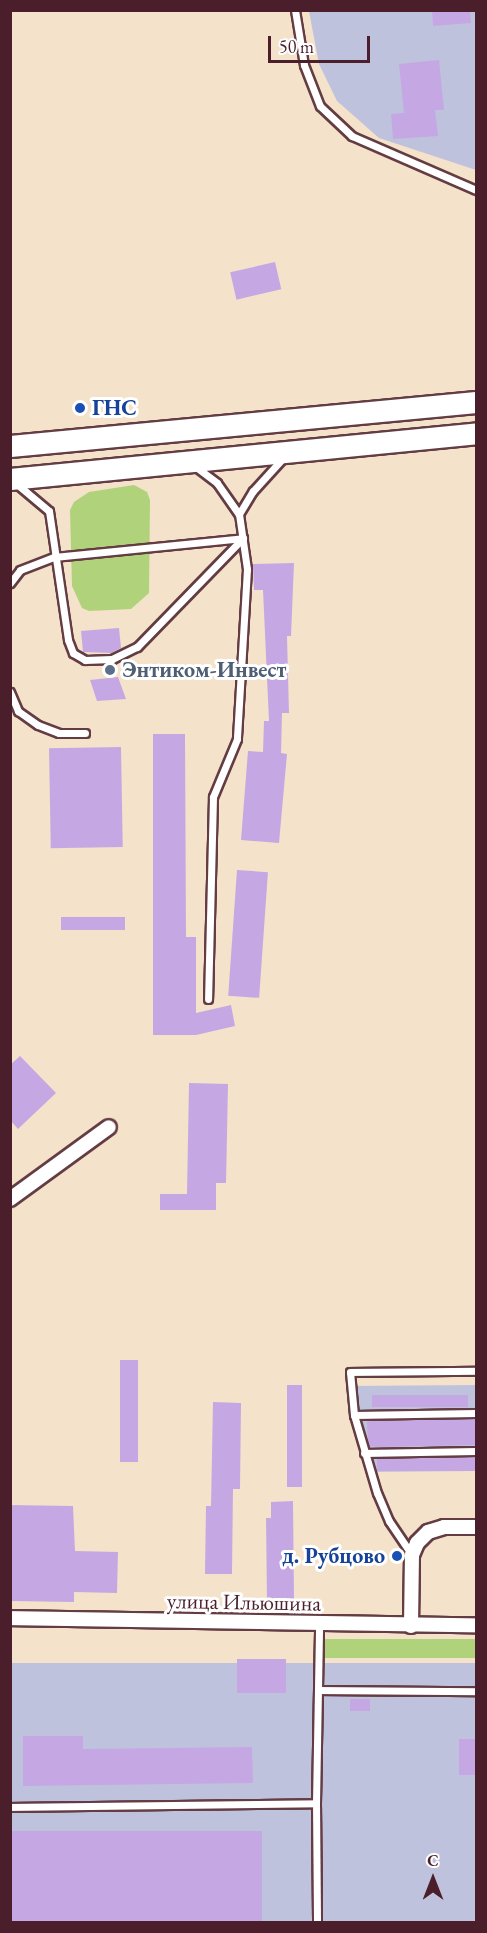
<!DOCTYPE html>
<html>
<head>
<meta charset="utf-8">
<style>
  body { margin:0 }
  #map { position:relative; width:487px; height:1933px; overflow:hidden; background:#f5e2ca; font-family:"EB Garamond",serif }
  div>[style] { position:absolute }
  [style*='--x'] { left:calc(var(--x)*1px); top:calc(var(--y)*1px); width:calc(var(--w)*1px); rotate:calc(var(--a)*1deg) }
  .industrial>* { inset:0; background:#bfc2dd; transform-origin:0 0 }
  .green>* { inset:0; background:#b0d27b; transform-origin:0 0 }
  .building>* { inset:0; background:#c5a8e3; transform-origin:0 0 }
  .roads { filter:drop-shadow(2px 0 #643c43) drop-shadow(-2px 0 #643c43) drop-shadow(0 2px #643c43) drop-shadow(0 -2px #643c43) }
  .lane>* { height:7px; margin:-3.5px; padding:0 3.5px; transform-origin:3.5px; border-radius:3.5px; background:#fff }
  .street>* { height:14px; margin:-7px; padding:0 7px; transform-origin:7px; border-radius:7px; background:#fff }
  .primary>* { height:21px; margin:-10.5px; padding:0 10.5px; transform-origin:10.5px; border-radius:10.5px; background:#fff }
  .dots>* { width:16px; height:16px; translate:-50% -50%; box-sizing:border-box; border:3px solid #fff; border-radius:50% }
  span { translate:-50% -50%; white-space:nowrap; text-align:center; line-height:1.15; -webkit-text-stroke:6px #fff; paint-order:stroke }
  .transit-label { font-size:22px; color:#164399; font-weight:700 }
  .left { translate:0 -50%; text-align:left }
  .right { translate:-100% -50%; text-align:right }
  .service-label { font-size:22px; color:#4e5e75; font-weight:700 }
  .street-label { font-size:22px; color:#4a1f2b }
  .frame { position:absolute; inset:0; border:12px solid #4a1f2b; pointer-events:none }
  .north { position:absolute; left:403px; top:1849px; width:60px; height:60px; -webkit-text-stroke:4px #fff; paint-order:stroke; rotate:0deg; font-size:16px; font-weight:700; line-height:24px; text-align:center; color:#4a1f2b }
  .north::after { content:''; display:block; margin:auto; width:21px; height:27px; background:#4a1f2b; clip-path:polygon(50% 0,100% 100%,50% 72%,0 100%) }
  .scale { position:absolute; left:268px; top:36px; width:102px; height:27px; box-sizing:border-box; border:3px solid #4a1f2b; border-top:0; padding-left:8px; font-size:18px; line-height:21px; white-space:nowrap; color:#4a1f2b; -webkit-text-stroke:4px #fff; paint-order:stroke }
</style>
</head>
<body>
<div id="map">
  <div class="industrial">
    <i style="clip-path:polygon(309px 11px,476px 11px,476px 170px,379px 138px,337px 101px,319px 64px)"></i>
    <i style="clip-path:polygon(476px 1385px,476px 1471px,366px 1472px,346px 1386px)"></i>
    <i style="left:10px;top:1663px;width:466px;height:259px"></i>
  </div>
  <div class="green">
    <i style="clip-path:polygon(134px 485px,147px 492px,150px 500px,149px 593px,131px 609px,89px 611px,82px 608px,72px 586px,70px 510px,74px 502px,89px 492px)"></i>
    <i style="left:321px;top:1639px;width:155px;height:19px"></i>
  </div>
  <div class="building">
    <i style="clip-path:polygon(432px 10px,470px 10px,471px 23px,433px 26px)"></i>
    <i style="clip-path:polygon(439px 60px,444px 110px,435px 110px,438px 136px,393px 139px,391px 114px,404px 113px,399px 64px)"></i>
    <i style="left:275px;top:262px;width:28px;height:46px;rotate:77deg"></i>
    <i style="clip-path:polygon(294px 563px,291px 636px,287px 636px,289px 713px,282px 713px,281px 753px,287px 754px,279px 843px,241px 840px,248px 751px,263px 752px,264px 721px,269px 721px,263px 590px,254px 590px,253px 564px)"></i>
    <i style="clip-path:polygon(119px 628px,121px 648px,111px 653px,83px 652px,81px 631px)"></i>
    <i style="clip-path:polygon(118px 677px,126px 699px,97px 701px,90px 680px)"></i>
    <i style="clip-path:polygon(153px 734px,185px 734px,186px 937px,196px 937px,196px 1013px,231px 1005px,235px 1026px,196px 1035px,153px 1035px)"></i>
    <i style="left:121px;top:747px;width:100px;height:72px;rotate:89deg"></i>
    <i style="left:237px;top:870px;width:31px;height:126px;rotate:4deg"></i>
    <i style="left:61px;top:917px;width:64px;height:13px"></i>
    <i style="clip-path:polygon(20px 1056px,56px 1093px,18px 1129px,10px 1120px,10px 1065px)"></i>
    <i style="clip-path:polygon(189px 1083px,228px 1084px,226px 1183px,216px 1183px,216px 1210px,160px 1210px,160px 1194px,187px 1194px)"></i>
    <i style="left:120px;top:1360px;width:18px;height:102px"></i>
    <i style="left:287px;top:1385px;width:15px;height:102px"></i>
    <i style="left:468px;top:1395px;width:12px;height:96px;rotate:90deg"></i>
    <i style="clip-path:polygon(213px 1402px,241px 1403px,240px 1489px,233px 1489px,232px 1574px,205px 1574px,206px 1506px,211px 1506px)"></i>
    <i style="clip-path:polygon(477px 1419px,477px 1445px,377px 1447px,369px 1446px,368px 1442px,367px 1422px,372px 1420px)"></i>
    <i style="left:477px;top:1457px;width:14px;height:100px;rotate:90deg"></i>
    <i style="clip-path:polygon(293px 1501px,294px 1599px,267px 1600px,266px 1518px,271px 1518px,271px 1502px)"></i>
    <i style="clip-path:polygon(10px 1505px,73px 1506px,75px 1551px,118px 1552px,117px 1593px,74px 1592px,74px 1602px,10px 1601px)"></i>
    <i style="left:237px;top:1659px;width:49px;height:34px"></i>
    <i style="left:350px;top:1699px;width:20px;height:12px"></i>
    <i style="clip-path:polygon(23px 1736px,83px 1736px,83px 1749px,252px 1747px,253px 1783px,23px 1786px)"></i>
    <i style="left:459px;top:1739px;width:18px;height:36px"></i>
    <i style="left:10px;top:1831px;width:252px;height:92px"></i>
  </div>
  <div class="roads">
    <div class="lane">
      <i style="--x:295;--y:10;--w:56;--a:80.7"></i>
      <i style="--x:304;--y:65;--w:44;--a:68.7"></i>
      <i style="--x:320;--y:106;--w:44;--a:43.2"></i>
      <i style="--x:352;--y:136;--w:135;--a:23.5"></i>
      <i style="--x:196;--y:467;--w:26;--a:37"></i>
      <i style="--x:217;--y:483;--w:38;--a:55"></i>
      <i style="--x:239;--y:514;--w:56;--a:81.7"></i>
      <i style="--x:247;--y:569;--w:170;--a:93.4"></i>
      <i style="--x:237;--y:739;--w:63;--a:112.5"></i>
      <i style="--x:213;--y:797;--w:202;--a:91.4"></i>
      <i style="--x:18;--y:485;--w:40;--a:40"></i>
      <i style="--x:49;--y:511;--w:130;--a:81.6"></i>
      <i style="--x:68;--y:640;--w:14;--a:69"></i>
      <i style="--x:73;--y:653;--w:14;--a:30"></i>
      <i style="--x:85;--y:660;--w:27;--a:-2"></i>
      <i style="--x:112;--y:659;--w:28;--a:-26"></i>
      <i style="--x:137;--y:647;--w:152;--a:-45.8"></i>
      <i style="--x:239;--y:514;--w:27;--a:-59"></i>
      <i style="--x:253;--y:491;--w:45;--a:-47.7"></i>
      <i style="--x:10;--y:583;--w:16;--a:-52"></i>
      <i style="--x:20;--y:570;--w:36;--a:-21"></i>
      <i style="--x:54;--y:557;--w:190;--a:-5.7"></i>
      <i style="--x:10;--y:692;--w:21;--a:67"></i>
      <i style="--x:18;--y:711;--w:24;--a:35"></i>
      <i style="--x:38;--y:725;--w:22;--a:21"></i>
      <i style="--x:59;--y:733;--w:26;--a:0"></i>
      <i style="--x:354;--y:1415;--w:122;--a:-0.9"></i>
      <i style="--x:364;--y:1453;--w:112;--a:-1"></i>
      <i style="--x:412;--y:1555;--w:41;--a:-124.1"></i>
      <i style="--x:389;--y:1521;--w:30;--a:-113"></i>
      <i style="--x:377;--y:1493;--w:81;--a:-106.4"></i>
      <i style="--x:354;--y:1415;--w:43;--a:-95.3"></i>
      <i style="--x:350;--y:1372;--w:126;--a:-0.5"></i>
      <i style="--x:318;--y:1690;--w:158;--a:0.4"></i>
      <i style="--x:316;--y:1803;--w:119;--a:89.5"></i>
      <i style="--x:10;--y:1807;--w:306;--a:-0.7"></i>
      <i style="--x:316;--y:1803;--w:178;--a:-89"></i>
    </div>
    <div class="street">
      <i style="--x:10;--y:1199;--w:122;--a:-36"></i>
      <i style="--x:10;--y:1618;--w:466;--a:0.9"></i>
      <i style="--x:411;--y:1626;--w:71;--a:-89.2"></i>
      <i style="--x:412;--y:1555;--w:13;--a:-67"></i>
      <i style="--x:417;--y:1543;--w:16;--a:-45"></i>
      <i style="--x:428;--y:1532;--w:17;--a:-17"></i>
      <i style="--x:444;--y:1527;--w:32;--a:0"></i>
    </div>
    <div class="primary">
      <i style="--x:10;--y:446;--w:468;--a:-5.4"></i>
      <i style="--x:10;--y:479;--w:468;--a:-5.6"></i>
    </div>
  </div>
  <div class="dots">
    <i style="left:80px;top:408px;background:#1a4fb4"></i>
    <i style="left:110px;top:670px;background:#5c6f8a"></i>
    <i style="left:397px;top:1556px;background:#1a4fb4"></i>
  </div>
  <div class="transit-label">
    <span class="left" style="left:92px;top:408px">ГНС</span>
    <span class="right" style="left:385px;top:1556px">д. Рубцово</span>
  </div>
  <div class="service-label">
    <span class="left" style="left:122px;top:670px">Энтиком-Инвест</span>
  </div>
  <div class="street-label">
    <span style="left:244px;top:1602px;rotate:1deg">улица Ильюшина</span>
  </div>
  <div class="frame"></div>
  <div class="north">С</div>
  <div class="scale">50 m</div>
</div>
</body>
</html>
